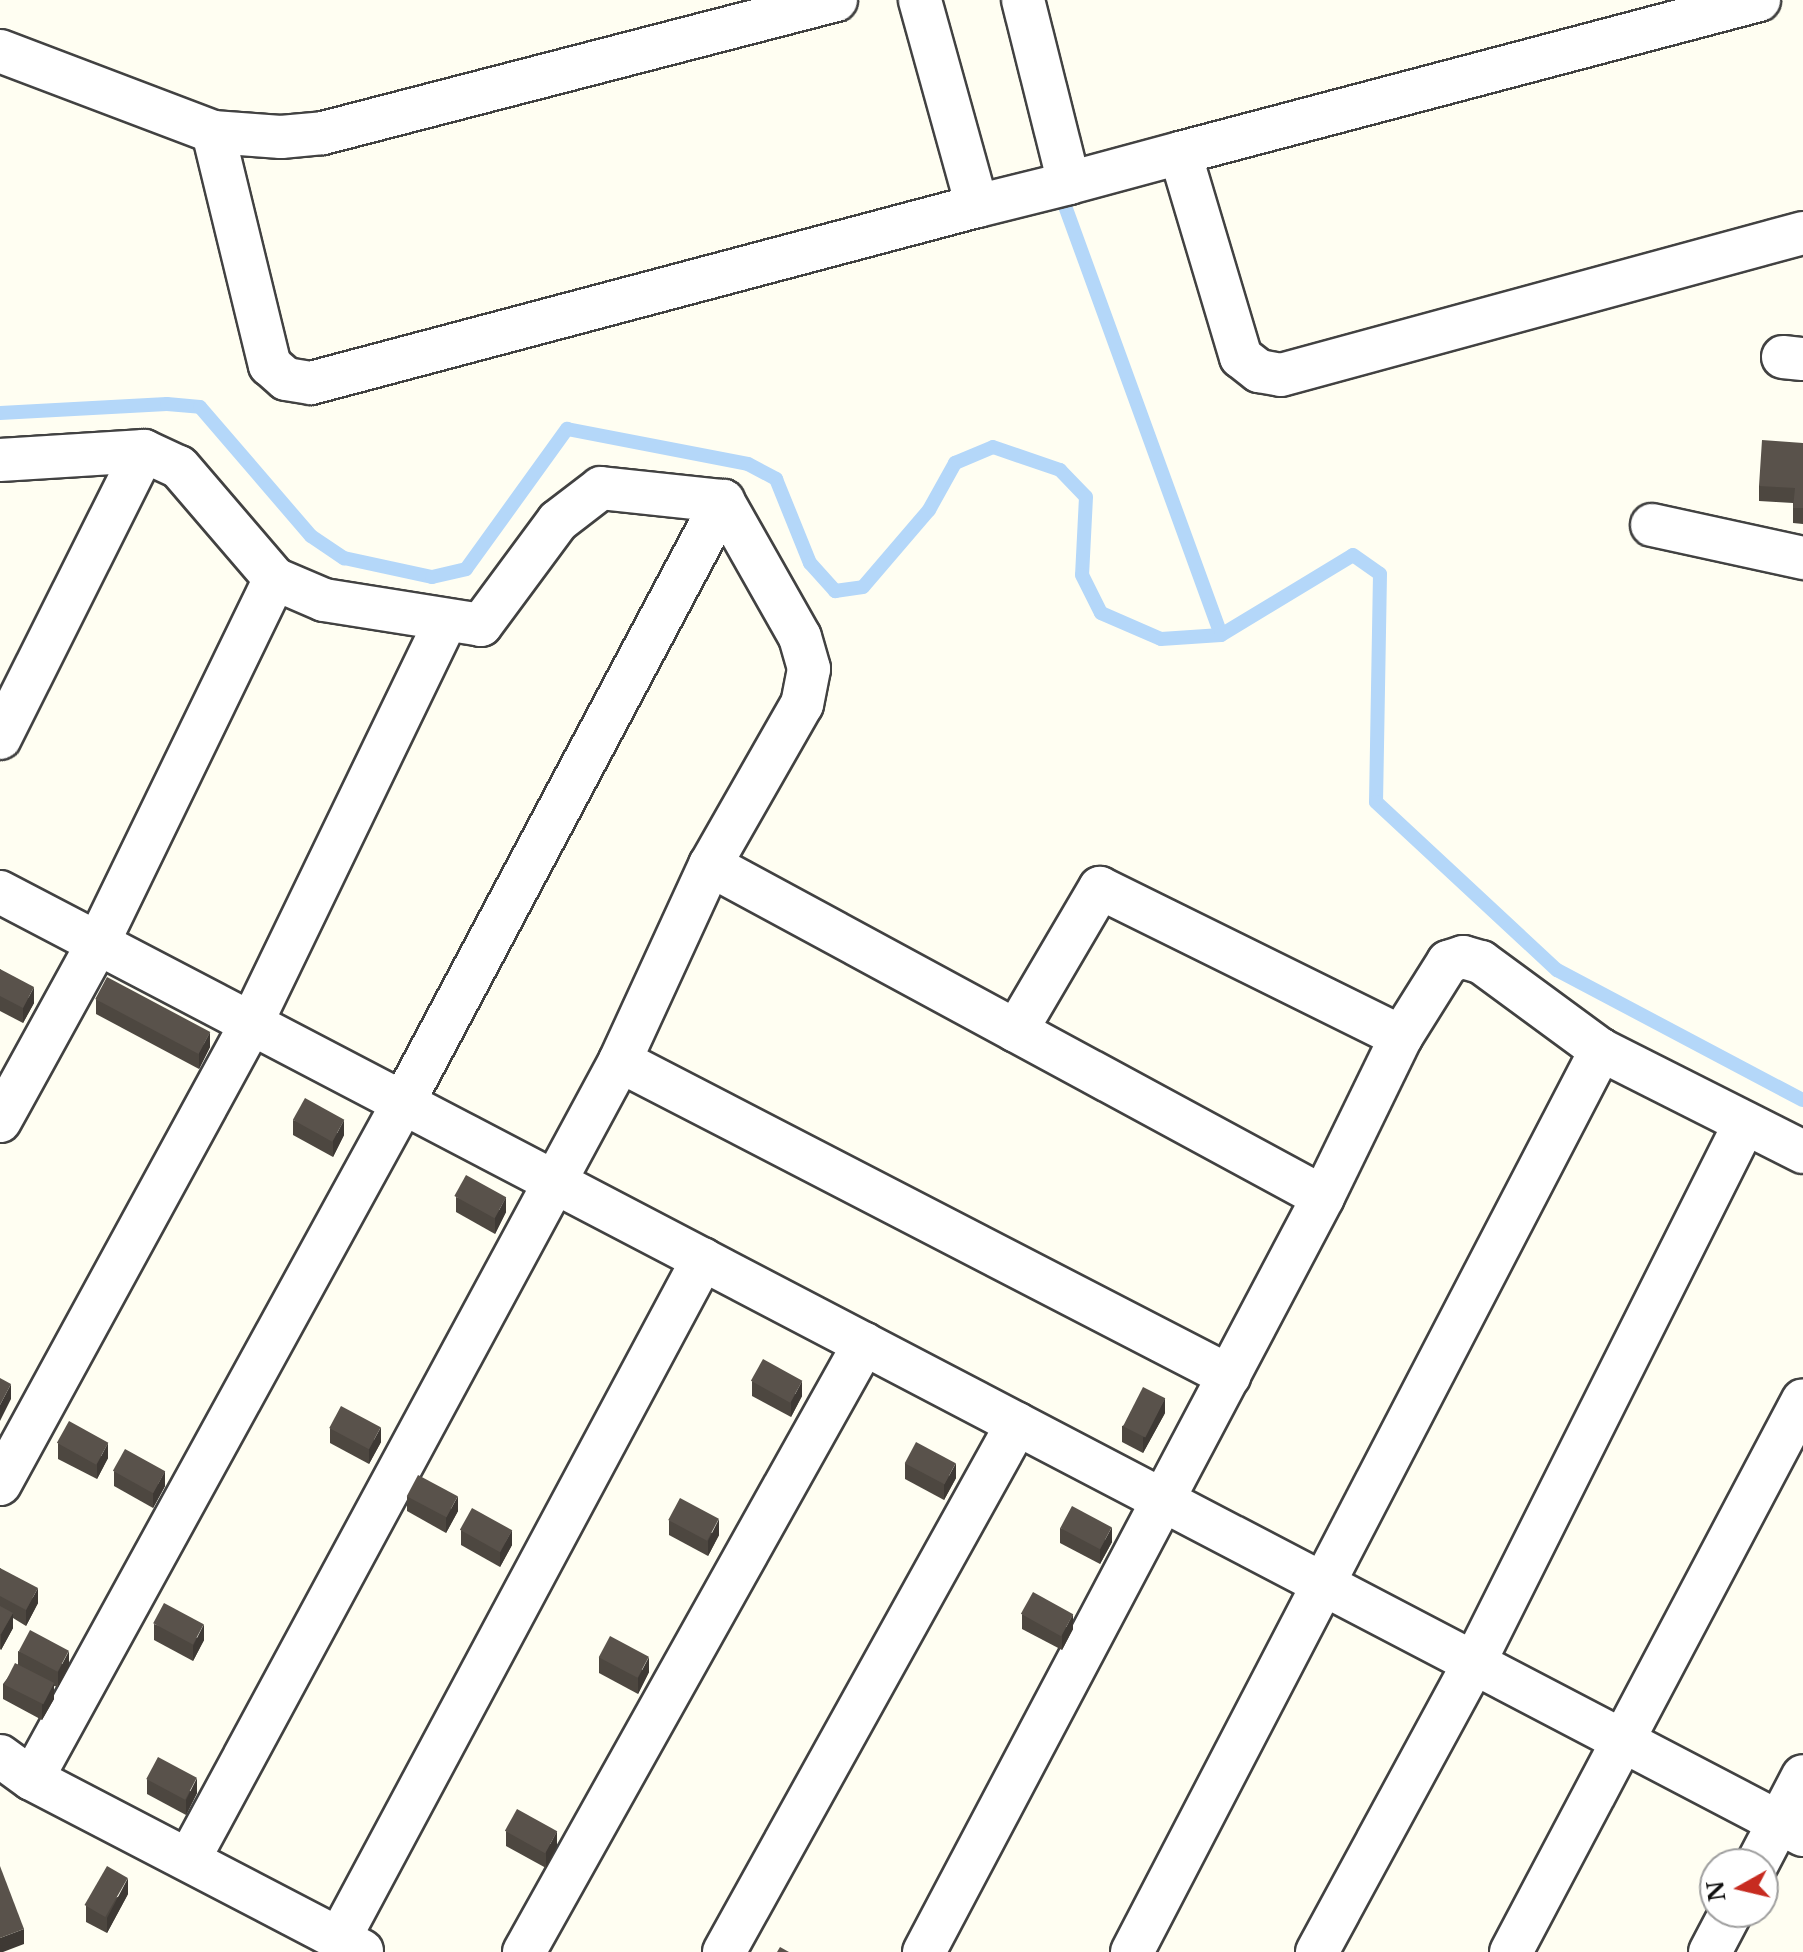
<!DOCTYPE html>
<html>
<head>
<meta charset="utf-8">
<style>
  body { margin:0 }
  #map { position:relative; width:1803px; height:1952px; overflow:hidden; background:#fffef2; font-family:"Libre Baskerville",serif }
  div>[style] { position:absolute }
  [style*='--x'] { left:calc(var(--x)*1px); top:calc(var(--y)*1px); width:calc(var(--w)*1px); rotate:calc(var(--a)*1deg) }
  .stream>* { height:14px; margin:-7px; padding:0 7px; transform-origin:7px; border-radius:7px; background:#b4d7f9 }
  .roads { filter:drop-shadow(2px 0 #424242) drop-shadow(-2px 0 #424242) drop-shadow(0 2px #424242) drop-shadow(0 -2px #424242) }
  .minor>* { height:42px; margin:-21px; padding:0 21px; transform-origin:21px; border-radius:21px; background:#fff }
  .wall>* { inset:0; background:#4d4740 }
  .shaded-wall>* { inset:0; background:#3e3934 }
  .building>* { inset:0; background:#59524b; transform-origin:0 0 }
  span { translate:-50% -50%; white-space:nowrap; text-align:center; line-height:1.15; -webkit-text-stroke:8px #fff; paint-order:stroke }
  .north { position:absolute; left:1699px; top:1848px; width:80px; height:80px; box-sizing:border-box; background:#fff; border:2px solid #9f9f9f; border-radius:50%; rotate:262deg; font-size:22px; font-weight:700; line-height:32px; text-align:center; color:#0f0f0f }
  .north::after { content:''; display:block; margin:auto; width:28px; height:36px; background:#c72b20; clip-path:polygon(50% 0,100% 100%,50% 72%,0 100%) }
</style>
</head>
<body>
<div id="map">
  <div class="stream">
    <i style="--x:1065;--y:206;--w:456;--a:70"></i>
    <i style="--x:0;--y:413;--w:167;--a:-3.1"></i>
    <i style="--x:167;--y:404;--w:33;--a:5"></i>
    <i style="--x:200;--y:407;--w:170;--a:49.3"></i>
    <i style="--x:311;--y:536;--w:40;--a:34"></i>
    <i style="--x:344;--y:558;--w:90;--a:12.2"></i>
    <i style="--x:432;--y:577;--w:35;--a:-13"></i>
    <i style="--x:466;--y:569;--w:173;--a:-54.2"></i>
    <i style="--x:567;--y:429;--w:184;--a:10.9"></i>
    <i style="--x:748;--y:464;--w:32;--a:28"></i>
    <i style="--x:776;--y:479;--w:91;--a:68"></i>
    <i style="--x:810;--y:563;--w:38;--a:48"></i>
    <i style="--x:835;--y:591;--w:28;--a:-8"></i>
    <i style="--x:863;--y:587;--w:101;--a:-49.4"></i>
    <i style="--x:929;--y:510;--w:54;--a:-61"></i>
    <i style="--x:955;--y:463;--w:41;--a:-22.8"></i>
    <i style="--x:993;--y:447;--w:71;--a:18.9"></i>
    <i style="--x:1060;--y:470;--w:37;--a:46"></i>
    <i style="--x:1086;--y:497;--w:78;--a:92.9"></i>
    <i style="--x:1082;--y:575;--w:42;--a:63.4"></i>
    <i style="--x:1101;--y:613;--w:65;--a:23.4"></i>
    <i style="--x:1161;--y:639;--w:60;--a:-3.8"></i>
    <i style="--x:1221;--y:635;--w:154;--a:-31.2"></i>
    <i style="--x:1353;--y:555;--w:33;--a:35"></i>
    <i style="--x:1380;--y:574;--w:228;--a:91"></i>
    <i style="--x:1376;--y:802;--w:247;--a:42.9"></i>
    <i style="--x:1557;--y:970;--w:278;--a:27.9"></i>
  </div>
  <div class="roads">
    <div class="minor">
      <i style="--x:0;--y:51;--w:228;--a:20.8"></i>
      <i style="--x:213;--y:132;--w:68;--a:4.2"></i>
      <i style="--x:281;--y:137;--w:42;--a:-5.4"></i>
      <i style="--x:323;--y:133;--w:530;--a:-14.53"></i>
      <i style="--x:213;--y:132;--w:240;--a:76.3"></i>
      <i style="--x:270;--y:365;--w:21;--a:41"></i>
      <i style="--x:286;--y:379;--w:25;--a:9"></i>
      <i style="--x:311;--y:383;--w:689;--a:-14.88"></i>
      <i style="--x:977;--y:206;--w:214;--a:-105.5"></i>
      <i style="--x:1180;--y:153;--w:599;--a:-14.8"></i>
      <i style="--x:1069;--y:183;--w:115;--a:-15.1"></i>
      <i style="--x:1180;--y:153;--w:213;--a:73.4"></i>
      <i style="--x:1241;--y:357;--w:23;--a:38"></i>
      <i style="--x:1259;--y:371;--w:22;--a:10"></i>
      <i style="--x:1281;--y:375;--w:541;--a:-15.22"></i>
      <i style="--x:977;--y:206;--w:95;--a:-14"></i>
      <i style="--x:1069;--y:183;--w:189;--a:-104.1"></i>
      <i style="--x:1783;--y:357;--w:20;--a:6"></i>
      <i style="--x:0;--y:460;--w:144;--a:-3.6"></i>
      <i style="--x:144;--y:451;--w:38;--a:25"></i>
      <i style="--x:179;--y:467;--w:148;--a:49.4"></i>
      <i style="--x:275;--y:579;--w:53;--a:23.2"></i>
      <i style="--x:324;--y:600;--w:159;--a:9"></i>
      <i style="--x:481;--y:625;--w:129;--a:-53.5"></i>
      <i style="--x:558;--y:521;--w:54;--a:-37.5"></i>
      <i style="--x:601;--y:488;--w:123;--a:6.1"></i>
      <i style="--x:723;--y:501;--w:156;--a:60.5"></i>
      <i style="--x:800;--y:637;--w:33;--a:74"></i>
      <i style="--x:809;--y:669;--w:36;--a:101"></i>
      <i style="--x:802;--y:704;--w:185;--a:119.7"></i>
      <i style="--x:710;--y:865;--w:216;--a:114.7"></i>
      <i style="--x:620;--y:1061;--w:907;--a:118.37"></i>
      <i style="--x:1652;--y:525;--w:155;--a:12.3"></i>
      <i style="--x:0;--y:738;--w:321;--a:-63.4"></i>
      <i style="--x:710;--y:865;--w:697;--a:28.44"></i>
      <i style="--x:0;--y:892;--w:2035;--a:27.61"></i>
      <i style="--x:1016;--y:1031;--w:166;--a:-59.6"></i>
      <i style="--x:1100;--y:888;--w:336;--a:26.3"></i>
      <i style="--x:620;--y:1061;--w:686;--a:27.35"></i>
      <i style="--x:0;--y:1121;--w:203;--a:-61.2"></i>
      <i style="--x:98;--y:943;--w:405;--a:-64.1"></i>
      <i style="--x:0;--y:1484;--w:524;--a:-61.38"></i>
      <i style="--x:251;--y:1024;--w:448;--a:-64.2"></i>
      <i style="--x:0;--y:1756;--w:39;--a:36"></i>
      <i style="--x:32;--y:1779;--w:372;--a:27.5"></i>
      <i style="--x:32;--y:1779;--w:771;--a:-61.24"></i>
      <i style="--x:403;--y:1103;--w:682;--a:-62.01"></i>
      <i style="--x:1757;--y:1864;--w:99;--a:-62.4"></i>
      <i style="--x:339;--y:1939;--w:771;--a:-61.84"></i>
      <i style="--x:524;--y:1952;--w:697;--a:-60.79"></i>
      <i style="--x:724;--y:1952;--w:604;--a:-60.97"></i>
      <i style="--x:924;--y:1952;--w:854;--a:-62.14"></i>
      <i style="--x:1323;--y:1197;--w:178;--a:-64"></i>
      <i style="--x:1401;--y:1037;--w:89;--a:-57.9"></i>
      <i style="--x:1448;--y:962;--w:16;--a:-18"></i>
      <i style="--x:1463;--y:957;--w:19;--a:16"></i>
      <i style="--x:1481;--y:962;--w:149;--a:36.3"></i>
      <i style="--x:1601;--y:1050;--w:226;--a:26.8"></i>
      <i style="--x:1132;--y:1952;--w:1017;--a:-62.53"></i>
      <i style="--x:1317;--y:1952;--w:329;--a:-61.5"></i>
      <i style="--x:1474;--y:1663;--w:604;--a:-63.35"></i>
      <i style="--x:1511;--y:1952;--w:624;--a:-62.12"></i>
      <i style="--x:1710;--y:1952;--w:45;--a:-62.3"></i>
    </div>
  </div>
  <div class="wall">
    <i style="clip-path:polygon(1803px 443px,1803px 524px,1793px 523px,1793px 503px,1759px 501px,1759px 486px)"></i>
    <i style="clip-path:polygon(0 969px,34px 1003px,23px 1023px,0 1011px)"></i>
    <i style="clip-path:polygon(96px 999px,210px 1047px,199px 1069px,96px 1014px)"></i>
    <i style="clip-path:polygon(293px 1120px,344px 1135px,333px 1157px,293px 1135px)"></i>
    <i style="clip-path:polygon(456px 1197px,506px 1212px,495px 1234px,456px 1212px)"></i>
    <i style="clip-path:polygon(752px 1381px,802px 1396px,791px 1417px,752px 1396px)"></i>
    <i style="clip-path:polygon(1165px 1413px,1143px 1453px,1122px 1442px,1122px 1426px)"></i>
    <i style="clip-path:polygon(330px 1428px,381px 1442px,369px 1464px,330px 1443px)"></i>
    <i style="clip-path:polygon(58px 1443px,108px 1458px,97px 1479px,58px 1459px)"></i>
    <i style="clip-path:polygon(905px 1463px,956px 1478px,944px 1500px,905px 1479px)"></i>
    <i style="clip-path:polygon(114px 1471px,165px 1486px,153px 1508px,114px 1486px)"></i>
    <i style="clip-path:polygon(407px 1496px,458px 1511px,446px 1533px,407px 1511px)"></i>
    <i style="clip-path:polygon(669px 1520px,719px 1535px,708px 1556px,669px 1535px)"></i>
    <i style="clip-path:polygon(1060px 1528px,1112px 1542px,1100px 1564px,1060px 1543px)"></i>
    <i style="clip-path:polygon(461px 1530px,512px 1545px,500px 1567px,461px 1545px)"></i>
    <i style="clip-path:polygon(0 1568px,38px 1603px,26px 1626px,13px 1618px,13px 1628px,1px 1650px,0 1649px)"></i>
    <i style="clip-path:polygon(1022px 1614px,1073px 1629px,1062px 1650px,1022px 1629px)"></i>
    <i style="clip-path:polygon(154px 1624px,204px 1640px,193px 1661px,154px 1640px)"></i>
    <i style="clip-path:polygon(18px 1651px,69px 1666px,58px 1687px,54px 1686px,54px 1699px,42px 1720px,3px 1699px,3px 1684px,18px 1664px)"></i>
    <i style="clip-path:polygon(599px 1657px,649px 1672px,638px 1694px,599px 1673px)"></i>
    <i style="clip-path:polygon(147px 1779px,197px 1793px,186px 1815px,147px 1794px)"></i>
    <i style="clip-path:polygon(506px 1831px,557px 1846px,546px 1868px,506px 1846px)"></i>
    <i style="clip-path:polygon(128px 1894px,107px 1933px,86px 1922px,86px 1906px)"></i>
  </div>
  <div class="shaded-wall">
    <i style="clip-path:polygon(34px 987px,34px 1003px,23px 1023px,23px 1008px)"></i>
    <i style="clip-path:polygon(210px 1032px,210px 1047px,199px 1069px,199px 1053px)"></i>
    <i style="clip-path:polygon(344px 1120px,344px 1135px,333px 1157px,333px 1141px)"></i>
    <i style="clip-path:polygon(506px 1197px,506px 1212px,495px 1234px,495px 1218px)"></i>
    <i style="clip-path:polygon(802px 1381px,802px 1396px,791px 1417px,791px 1402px)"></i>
    <i style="clip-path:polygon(11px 1384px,11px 1399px,0 1421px,0 1405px)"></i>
    <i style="clip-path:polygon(1165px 1398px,1165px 1413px,1143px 1453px,1143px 1438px)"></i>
    <i style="clip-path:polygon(381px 1427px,381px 1442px,369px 1464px,369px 1449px)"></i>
    <i style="clip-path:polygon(108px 1443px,108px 1458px,97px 1479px,97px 1464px)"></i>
    <i style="clip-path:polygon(956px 1463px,956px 1478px,944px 1500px,944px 1485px)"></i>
    <i style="clip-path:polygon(165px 1471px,165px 1486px,153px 1508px,153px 1493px)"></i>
    <i style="clip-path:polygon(458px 1496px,458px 1511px,446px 1533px,446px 1518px)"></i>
    <i style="clip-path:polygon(719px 1519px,719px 1535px,708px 1556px,708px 1541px)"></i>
    <i style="clip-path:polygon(1112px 1527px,1112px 1542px,1100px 1564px,1100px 1549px)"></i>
    <i style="clip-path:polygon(512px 1530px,512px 1545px,500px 1567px,500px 1551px)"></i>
    <i style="clip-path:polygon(38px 1588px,38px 1603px,26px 1626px,26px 1610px)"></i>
    <i style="clip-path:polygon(13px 1613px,13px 1628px,1px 1650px,1px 1634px)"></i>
    <i style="clip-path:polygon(1073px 1614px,1073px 1629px,1062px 1650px,1062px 1635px)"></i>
    <i style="clip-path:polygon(204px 1624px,204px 1640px,193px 1661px,193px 1646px)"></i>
    <i style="clip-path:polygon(69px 1651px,69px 1666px,58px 1687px,58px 1672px)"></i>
    <i style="clip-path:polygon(649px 1657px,649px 1672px,638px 1694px,638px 1678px)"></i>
    <i style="clip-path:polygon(54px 1683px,54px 1699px,42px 1720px,42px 1705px)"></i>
    <i style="clip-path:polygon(197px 1778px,197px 1793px,186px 1815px,186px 1800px)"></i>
    <i style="clip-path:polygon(557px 1831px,557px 1846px,546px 1868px,546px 1852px)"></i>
    <i style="clip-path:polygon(128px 1878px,128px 1894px,107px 1933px,107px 1918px)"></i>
    <i style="clip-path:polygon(24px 1929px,24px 1944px,3px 1952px,0 1952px,0 1938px)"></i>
  </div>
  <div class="building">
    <i style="clip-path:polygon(1762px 440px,1803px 443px,1803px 508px,1793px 508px,1795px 488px,1759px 486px)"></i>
    <i style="clip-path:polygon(0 969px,34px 987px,23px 1008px,0 996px)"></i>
    <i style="left:107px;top:977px;width:117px;height:25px;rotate:28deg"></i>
    <i style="left:305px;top:1098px;width:45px;height:25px;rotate:29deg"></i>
    <i style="left:466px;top:1175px;width:46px;height:24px;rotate:29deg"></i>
    <i style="left:763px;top:1359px;width:45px;height:25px;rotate:29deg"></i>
    <i style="clip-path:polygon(0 1378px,11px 1384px,0 1405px)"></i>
    <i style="left:1143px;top:1387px;width:25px;height:44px;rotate:27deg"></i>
    <i style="left:341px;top:1406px;width:45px;height:25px;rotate:28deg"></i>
    <i style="left:69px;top:1421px;width:45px;height:25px;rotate:29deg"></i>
    <i style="left:916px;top:1442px;width:45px;height:24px;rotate:28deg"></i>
    <i style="left:125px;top:1449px;width:46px;height:25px;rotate:29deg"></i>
    <i style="left:418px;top:1475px;width:45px;height:24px;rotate:28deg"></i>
    <i style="left:680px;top:1498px;width:44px;height:25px;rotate:28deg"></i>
    <i style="left:1072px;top:1506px;width:45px;height:25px;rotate:28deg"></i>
    <i style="left:472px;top:1508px;width:46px;height:25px;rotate:29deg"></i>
    <i style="clip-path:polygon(0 1568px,38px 1588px,26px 1610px,0 1596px)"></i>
    <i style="left:1033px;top:1592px;width:46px;height:25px;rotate:29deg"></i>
    <i style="left:164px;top:1603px;width:45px;height:23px;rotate:28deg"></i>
    <i style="clip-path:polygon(0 1606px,13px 1613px,1px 1634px,0 1634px)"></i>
    <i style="left:30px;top:1630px;width:44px;height:24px;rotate:28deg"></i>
    <i style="left:610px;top:1636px;width:44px;height:24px;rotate:28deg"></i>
    <i style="left:15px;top:1663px;width:44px;height:24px;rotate:27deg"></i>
    <i style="left:158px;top:1757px;width:44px;height:25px;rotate:28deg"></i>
    <i style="left:517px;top:1809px;width:46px;height:25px;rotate:29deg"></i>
    <i style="clip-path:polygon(0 1866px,24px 1929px,0 1938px)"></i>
    <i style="left:107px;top:1866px;width:24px;height:45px;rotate:30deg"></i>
    <i style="clip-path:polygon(780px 1947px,789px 1952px,777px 1952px)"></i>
  </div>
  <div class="north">N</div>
</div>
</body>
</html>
